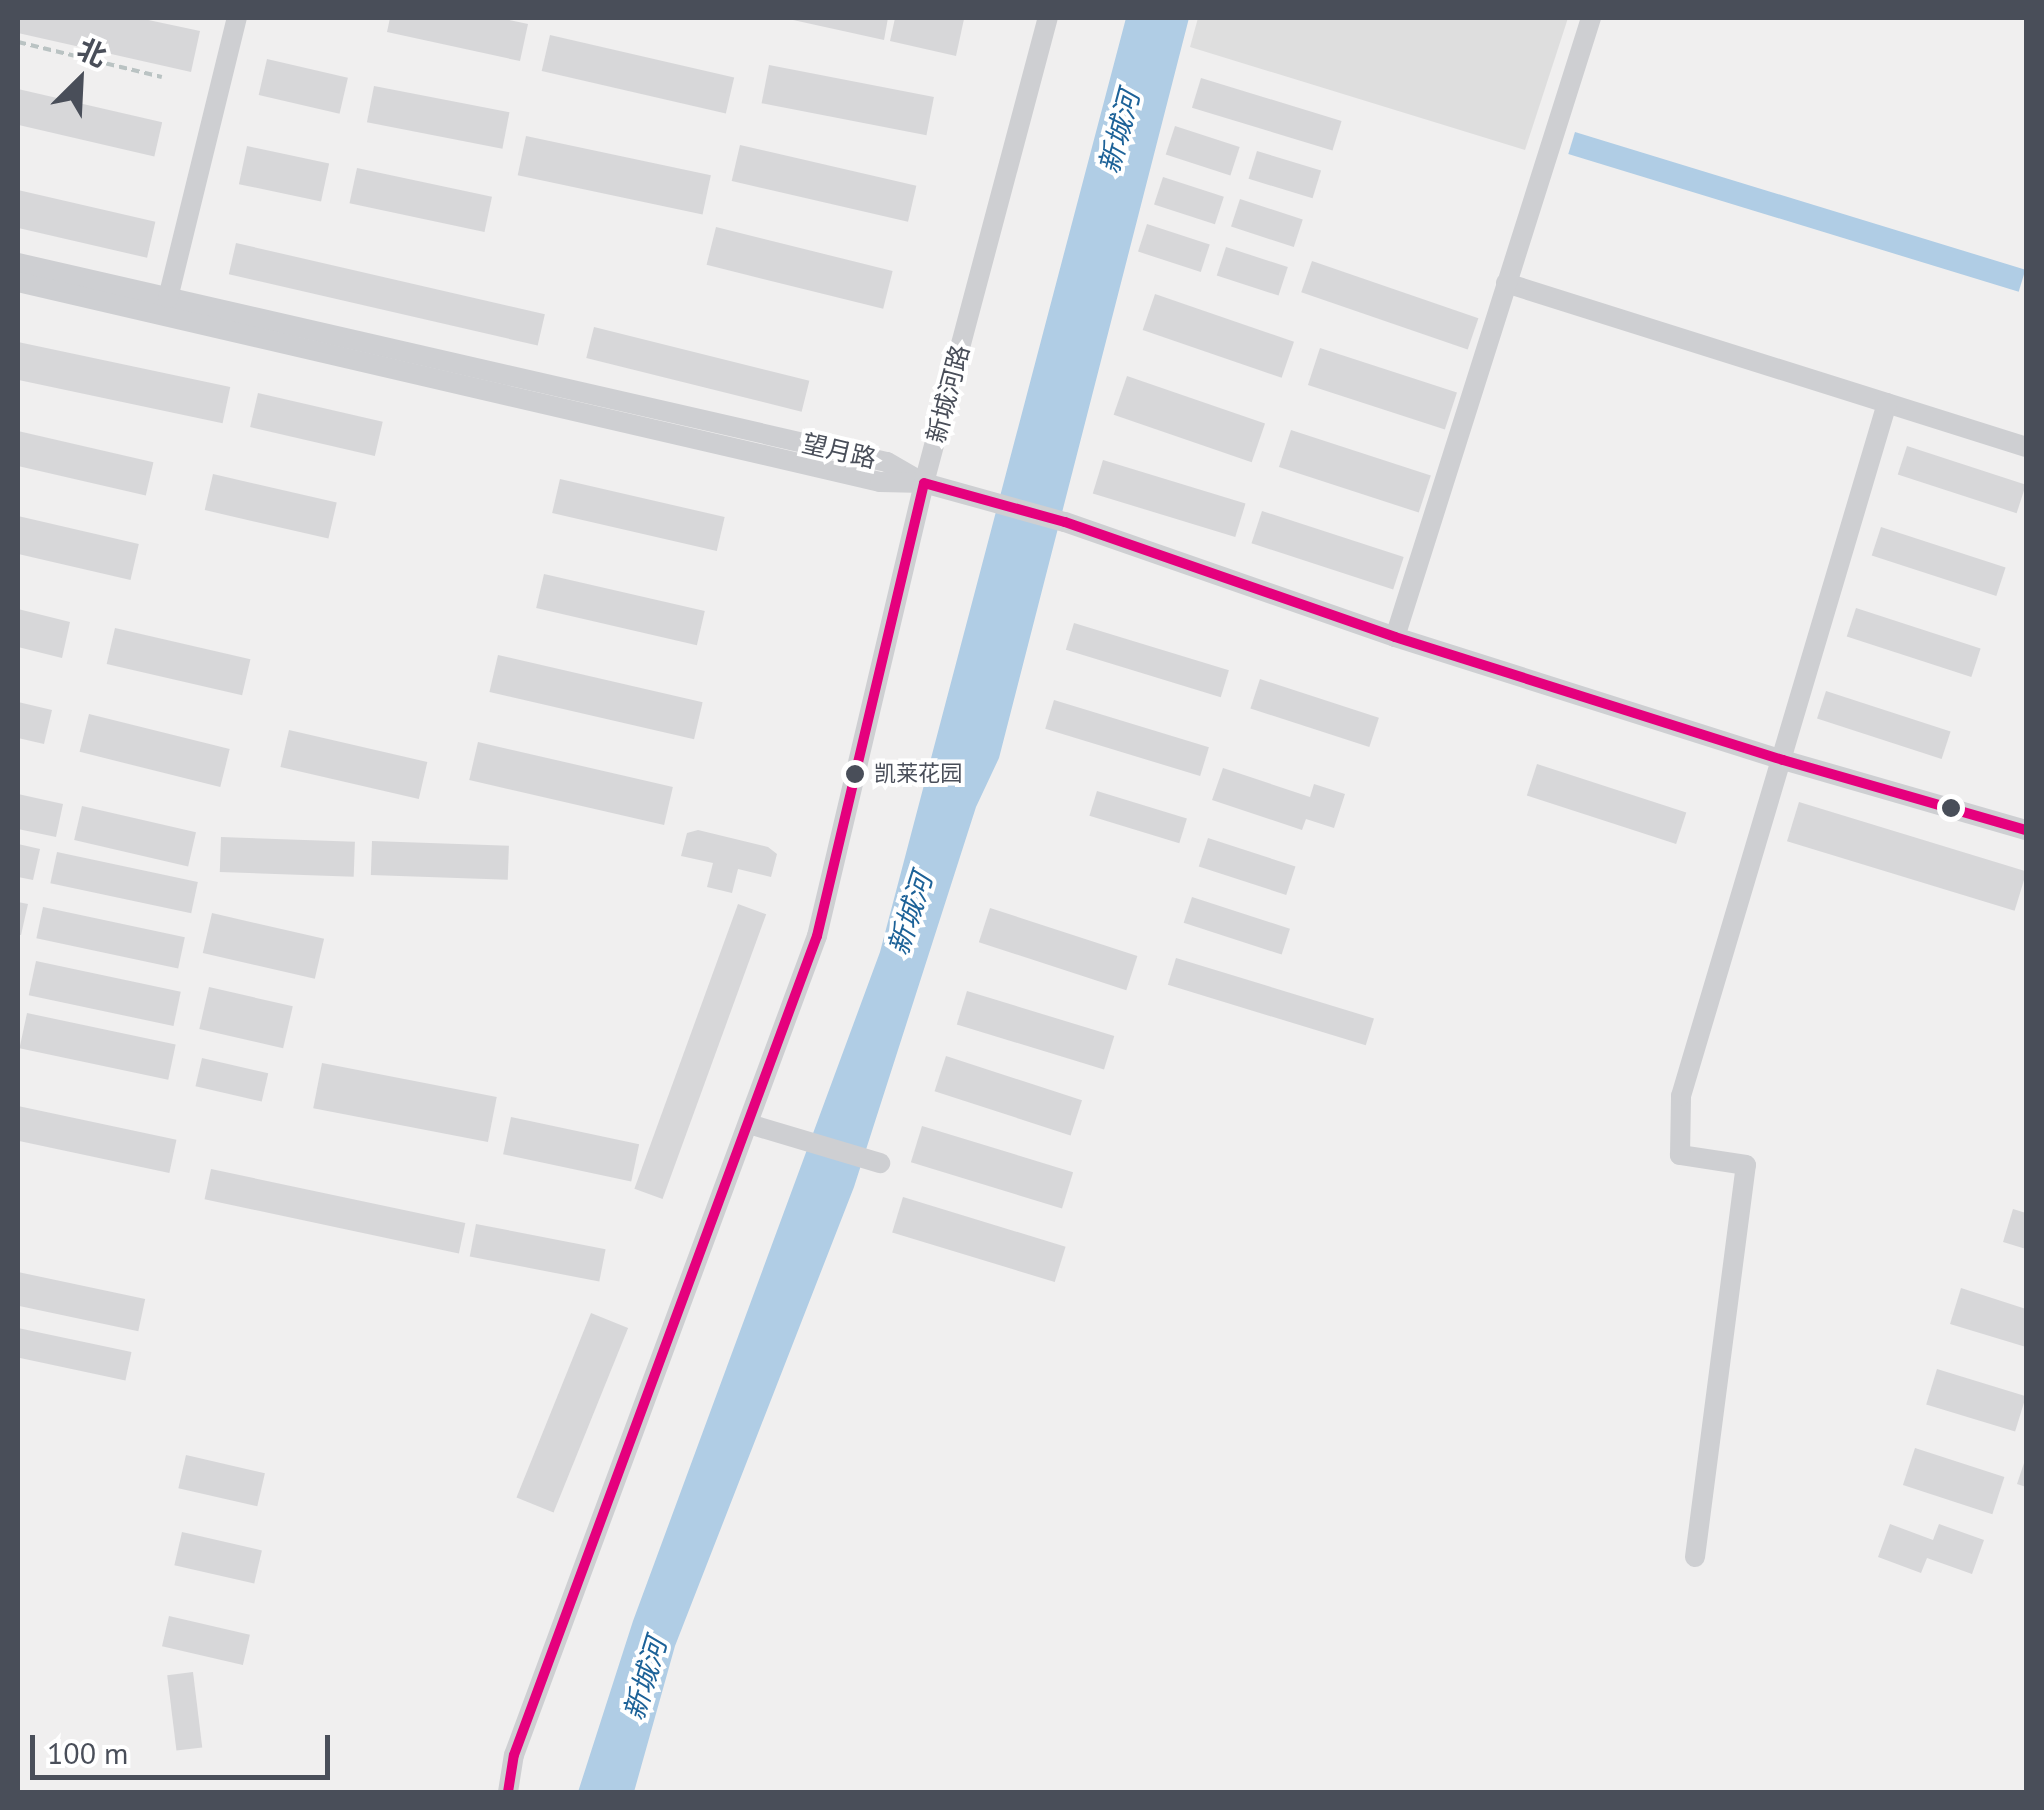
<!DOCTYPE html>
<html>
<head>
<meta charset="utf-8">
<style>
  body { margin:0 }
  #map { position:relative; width:2044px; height:1810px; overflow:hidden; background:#f0efef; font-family:"PT Sans","Noto Sans SC",sans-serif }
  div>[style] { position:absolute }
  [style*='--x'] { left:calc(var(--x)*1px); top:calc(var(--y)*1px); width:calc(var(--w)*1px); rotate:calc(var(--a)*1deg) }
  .education>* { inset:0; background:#dedede }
  .water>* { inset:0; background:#b0cde5; transform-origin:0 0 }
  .building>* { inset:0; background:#d7d7d9; transform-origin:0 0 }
  .path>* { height:4px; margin-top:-2px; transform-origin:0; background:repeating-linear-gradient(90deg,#bac3c3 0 8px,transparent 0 13px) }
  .minor>* { height:20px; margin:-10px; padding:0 10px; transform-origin:10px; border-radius:10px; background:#cecfd2 }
  .bus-1>* { height:10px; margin:-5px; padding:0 5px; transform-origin:5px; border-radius:5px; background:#e5007d }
  .dots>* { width:28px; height:28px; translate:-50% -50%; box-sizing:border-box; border:5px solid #fff; border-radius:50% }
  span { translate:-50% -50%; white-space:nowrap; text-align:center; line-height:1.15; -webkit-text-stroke:8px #fff; paint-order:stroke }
  .bus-label { font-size:22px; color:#494e59 }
  .left { translate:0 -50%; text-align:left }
  .street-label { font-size:25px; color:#494e59 }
  .water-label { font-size:28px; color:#1d6298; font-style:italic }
  .frame { position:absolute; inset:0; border:20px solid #494e59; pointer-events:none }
  .north { position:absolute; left:30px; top:30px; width:100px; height:100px; -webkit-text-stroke:8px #fff; paint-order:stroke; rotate:24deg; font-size:28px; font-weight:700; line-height:40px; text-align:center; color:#494e59 }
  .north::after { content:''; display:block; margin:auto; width:35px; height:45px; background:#494e59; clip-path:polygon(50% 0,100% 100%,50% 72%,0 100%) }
  .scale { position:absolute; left:30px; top:1735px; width:300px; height:45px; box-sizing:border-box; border:5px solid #494e59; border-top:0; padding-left:12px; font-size:30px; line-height:35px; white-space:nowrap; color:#494e59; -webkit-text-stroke:8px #fff; paint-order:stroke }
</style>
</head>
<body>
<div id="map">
  <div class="education">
    <i style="clip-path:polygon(1198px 18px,1568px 18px,1525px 150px,1190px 47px)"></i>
  </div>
  <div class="water">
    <i style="clip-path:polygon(1126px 18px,1189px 18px,999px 758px,976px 807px,854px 1187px,675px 1646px,634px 1792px,578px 1792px,633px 1621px,880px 952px)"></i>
    <i style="left:1575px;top:132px;width:471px;height:23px;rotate:17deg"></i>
  </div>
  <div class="building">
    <i style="clip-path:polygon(18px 18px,139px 18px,200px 31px,191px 72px,18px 33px)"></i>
    <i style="clip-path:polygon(390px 18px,500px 18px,528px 24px,520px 61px,387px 32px)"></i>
    <i style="clip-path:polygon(784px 18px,888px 18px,884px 40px)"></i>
    <i style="clip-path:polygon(895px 18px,964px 19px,956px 56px,890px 41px)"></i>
    <i style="left:550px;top:35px;width:189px;height:37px;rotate:13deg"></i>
    <i style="left:267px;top:59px;width:83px;height:37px;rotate:13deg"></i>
    <i style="left:769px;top:65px;width:168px;height:39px;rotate:11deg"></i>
    <i style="left:1201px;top:78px;width:147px;height:31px;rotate:17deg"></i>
    <i style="left:374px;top:86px;width:138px;height:37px;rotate:11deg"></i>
    <i style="left:18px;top:89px;width:148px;height:35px;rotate:13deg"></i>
    <i style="left:1175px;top:126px;width:68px;height:30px;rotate:18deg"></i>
    <i style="left:526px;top:136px;width:189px;height:40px;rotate:12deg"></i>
    <i style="left:740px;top:145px;width:181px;height:37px;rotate:13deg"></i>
    <i style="left:247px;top:146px;width:84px;height:39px;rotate:12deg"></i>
    <i style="left:1257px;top:151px;width:67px;height:29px;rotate:17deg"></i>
    <i style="left:357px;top:168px;width:138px;height:36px;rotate:12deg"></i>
    <i style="left:1163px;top:177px;width:64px;height:29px;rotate:18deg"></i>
    <i style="left:18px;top:190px;width:141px;height:37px;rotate:13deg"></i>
    <i style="left:1240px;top:199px;width:66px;height:29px;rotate:18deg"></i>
    <i style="left:1147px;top:224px;width:66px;height:29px;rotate:18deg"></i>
    <i style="left:716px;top:227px;width:182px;height:39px;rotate:14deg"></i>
    <i style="left:236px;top:243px;width:317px;height:32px;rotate:13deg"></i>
    <i style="left:1226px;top:247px;width:65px;height:30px;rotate:18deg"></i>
    <i style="left:1312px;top:261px;width:176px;height:33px;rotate:19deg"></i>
    <i style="left:1155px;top:294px;width:147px;height:38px;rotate:19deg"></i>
    <i style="left:594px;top:327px;width:222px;height:32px;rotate:14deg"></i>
    <i style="left:18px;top:342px;width:217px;height:37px;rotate:12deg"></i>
    <i style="left:1320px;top:348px;width:144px;height:39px;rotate:18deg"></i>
    <i style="left:1127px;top:376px;width:146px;height:41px;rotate:19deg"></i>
    <i style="left:258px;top:393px;width:128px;height:35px;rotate:13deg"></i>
    <i style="left:1291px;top:430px;width:147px;height:39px;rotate:18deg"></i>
    <i style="left:18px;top:431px;width:139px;height:34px;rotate:13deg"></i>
    <i style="left:1907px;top:446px;width:125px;height:30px;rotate:18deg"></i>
    <i style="left:1103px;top:460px;width:149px;height:35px;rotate:17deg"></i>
    <i style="left:213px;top:474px;width:127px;height:37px;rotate:13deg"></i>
    <i style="left:560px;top:479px;width:169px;height:35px;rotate:13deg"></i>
    <i style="left:1262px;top:511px;width:149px;height:34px;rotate:18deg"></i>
    <i style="left:18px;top:516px;width:124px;height:37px;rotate:13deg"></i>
    <i style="left:1881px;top:527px;width:131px;height:30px;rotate:18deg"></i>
    <i style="left:544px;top:574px;width:165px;height:35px;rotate:13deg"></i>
    <i style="left:1856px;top:608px;width:131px;height:30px;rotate:18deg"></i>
    <i style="clip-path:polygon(18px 609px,70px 622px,62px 658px,18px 647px)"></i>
    <i style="left:1074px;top:623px;width:162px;height:28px;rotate:17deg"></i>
    <i style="left:115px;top:628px;width:139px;height:37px;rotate:13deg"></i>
    <i style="left:498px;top:655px;width:210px;height:38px;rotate:13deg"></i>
    <i style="left:1260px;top:679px;width:125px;height:31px;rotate:18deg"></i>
    <i style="left:1826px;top:691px;width:131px;height:29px;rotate:18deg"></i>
    <i style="left:1054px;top:700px;width:162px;height:30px;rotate:17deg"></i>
    <i style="clip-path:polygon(18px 702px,52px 710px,44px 744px,18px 738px)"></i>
    <i style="left:89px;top:714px;width:145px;height:39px;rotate:14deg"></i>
    <i style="left:289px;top:730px;width:142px;height:38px;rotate:13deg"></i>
    <i style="left:478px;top:742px;width:200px;height:39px;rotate:13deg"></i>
    <i style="left:1537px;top:764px;width:157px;height:33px;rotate:18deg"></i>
    <i style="clip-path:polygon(1223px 768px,1310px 797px,1314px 784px,1345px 794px,1334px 828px,1306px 819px,1302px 830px,1212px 800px)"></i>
    <i style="left:1097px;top:791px;width:94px;height:26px;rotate:17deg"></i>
    <i style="clip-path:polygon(18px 794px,63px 804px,56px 837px,18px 829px)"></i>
    <i style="left:1799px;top:802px;width:238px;height:41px;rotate:17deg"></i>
    <i style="left:82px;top:806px;width:117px;height:35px;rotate:13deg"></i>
    <i style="clip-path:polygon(698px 830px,768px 847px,777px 854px,771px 877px,738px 869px,732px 893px,707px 887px,713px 863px,681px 856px,687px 833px)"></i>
    <i style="left:221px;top:837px;width:134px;height:35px;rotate:2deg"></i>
    <i style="left:1208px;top:838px;width:92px;height:30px;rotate:18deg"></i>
    <i style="left:372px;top:841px;width:137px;height:34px;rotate:2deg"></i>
    <i style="clip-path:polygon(18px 844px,40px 849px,33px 880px,18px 877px)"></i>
    <i style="left:57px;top:852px;width:144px;height:32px;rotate:12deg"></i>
    <i style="left:1192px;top:897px;width:103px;height:27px;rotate:18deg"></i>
    <i style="clip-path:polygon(18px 902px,28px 904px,21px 935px,18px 935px)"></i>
    <i style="left:738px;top:904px;width:30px;height:303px;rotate:20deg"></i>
    <i style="left:43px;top:907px;width:145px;height:32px;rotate:12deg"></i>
    <i style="left:990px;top:908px;width:155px;height:36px;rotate:18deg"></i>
    <i style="left:212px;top:913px;width:115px;height:41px;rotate:13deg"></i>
    <i style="left:1176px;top:958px;width:207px;height:28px;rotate:17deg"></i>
    <i style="left:36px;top:961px;width:148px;height:35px;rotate:12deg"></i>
    <i style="left:209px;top:987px;width:86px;height:43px;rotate:13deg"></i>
    <i style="left:967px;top:991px;width:154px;height:35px;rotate:17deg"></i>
    <i style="left:27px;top:1013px;width:152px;height:36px;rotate:12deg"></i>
    <i style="left:946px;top:1056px;width:143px;height:37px;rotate:18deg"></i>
    <i style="left:202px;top:1058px;width:68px;height:29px;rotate:13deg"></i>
    <i style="left:322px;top:1063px;width:178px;height:46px;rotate:11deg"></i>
    <i style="left:18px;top:1106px;width:162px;height:34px;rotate:12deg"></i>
    <i style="left:511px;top:1117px;width:131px;height:38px;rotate:12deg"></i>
    <i style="left:922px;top:1126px;width:158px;height:38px;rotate:17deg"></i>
    <i style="left:211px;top:1169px;width:260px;height:31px;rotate:12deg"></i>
    <i style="left:903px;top:1197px;width:170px;height:37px;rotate:17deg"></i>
    <i style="clip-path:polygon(2013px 1209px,2026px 1213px,2026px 1249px,2003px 1242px)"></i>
    <i style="left:476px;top:1224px;width:132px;height:33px;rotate:11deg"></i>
    <i style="left:18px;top:1272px;width:130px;height:33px;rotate:12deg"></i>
    <i style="clip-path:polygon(1961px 1288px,2026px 1309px,2026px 1347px,1950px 1324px)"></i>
    <i style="left:591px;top:1313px;width:40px;height:199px;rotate:22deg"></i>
    <i style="left:18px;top:1328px;width:116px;height:29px;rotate:12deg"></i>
    <i style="left:1937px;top:1369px;width:93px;height:37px;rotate:17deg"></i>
    <i style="left:1915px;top:1448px;width:94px;height:39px;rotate:18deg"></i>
    <i style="left:186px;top:1455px;width:81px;height:34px;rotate:13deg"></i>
    <i style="clip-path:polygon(2026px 1457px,2026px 1487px,2017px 1484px)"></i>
    <i style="clip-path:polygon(1890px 1524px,1933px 1540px,1939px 1524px,1984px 1540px,1972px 1574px,1927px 1558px,1921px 1573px,1878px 1557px)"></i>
    <i style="left:182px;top:1532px;width:82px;height:34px;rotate:13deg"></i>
    <i style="left:169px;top:1616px;width:83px;height:31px;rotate:13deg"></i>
    <i style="left:193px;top:1672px;width:76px;height:26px;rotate:83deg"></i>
  </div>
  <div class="path">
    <i style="--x:18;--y:42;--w:148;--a:13.7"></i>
  </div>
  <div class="minor">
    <i style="--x:18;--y:263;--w:891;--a:12.9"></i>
    <i style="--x:887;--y:462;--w:36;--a:30"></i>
    <i style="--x:18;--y:282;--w:885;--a:13.06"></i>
    <i style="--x:880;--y:482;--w:44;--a:1.3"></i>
    <i style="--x:924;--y:483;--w:146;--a:15.5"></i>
    <i style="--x:1065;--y:522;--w:349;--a:19.2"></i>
    <i style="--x:1395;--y:637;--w:407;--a:17.6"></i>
    <i style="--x:1783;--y:760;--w:253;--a:16.1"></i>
    <i style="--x:1506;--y:283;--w:545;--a:17.5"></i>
    <i style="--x:168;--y:298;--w:288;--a:-76.2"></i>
    <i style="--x:1395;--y:637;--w:649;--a:-72.43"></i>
    <i style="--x:749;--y:1124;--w:137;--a:16.6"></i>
    <i style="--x:1695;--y:1557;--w:395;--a:-82.6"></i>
    <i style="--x:1746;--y:1165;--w:67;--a:-171.4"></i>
    <i style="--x:1680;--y:1155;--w:59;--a:-89"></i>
    <i style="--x:1681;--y:1096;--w:723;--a:-73.44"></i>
    <i style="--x:508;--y:1792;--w:37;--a:-81"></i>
    <i style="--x:514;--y:1755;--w:873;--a:-69.7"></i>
    <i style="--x:817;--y:936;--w:465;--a:-76.7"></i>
    <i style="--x:924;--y:483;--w:481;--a:-75.1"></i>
  </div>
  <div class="bus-1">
    <i style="--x:924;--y:483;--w:146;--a:15.5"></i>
    <i style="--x:1065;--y:522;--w:349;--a:19.2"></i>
    <i style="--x:1395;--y:637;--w:407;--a:17.6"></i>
    <i style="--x:1783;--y:760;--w:253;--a:16.1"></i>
    <i style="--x:508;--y:1792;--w:37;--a:-81"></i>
    <i style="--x:514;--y:1755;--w:873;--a:-69.7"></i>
    <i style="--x:817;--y:936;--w:465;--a:-76.7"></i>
  </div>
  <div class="dots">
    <i style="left:855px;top:774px;background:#494e59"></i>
    <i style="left:1951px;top:808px;background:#494e59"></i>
  </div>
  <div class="bus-label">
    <span class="left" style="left:874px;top:774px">凯莱花园</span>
  </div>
  <div class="street-label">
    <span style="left:948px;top:394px;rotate:-75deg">新城河路</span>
    <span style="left:839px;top:451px;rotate:13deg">望月路</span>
  </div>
  <div class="water-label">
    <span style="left:1119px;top:132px;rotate:-75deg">新城河</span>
    <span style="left:910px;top:914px;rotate:-72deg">新城河</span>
    <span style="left:645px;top:1679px;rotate:-73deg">新城河</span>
  </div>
  <div class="frame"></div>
  <div class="north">北</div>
  <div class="scale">100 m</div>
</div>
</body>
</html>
